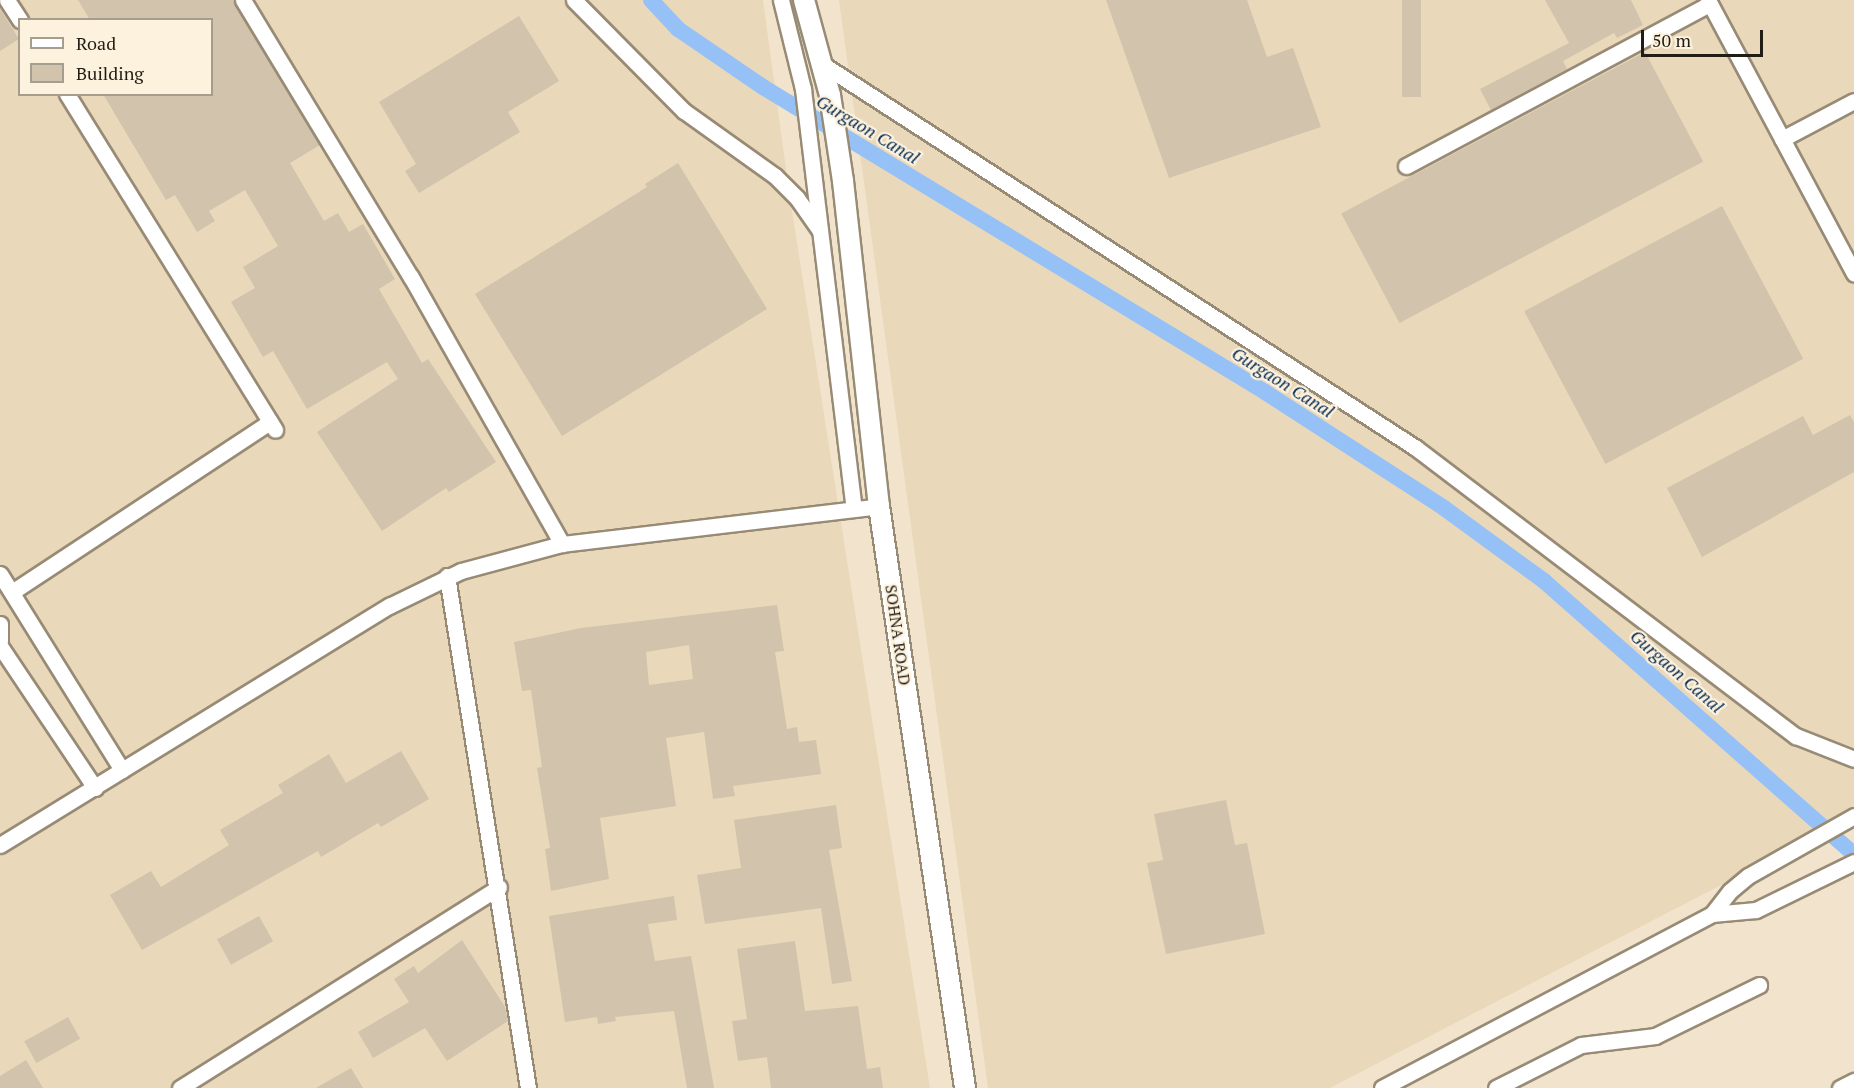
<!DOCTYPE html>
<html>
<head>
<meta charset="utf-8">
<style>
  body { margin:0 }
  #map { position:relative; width:1854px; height:1088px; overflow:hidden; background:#f2e4cc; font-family:"PT Serif",serif }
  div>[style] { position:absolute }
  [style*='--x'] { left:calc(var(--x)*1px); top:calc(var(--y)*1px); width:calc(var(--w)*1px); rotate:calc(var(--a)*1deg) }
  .built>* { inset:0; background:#ead8ba }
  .canal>* { height:16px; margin:-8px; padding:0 8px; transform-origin:8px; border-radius:8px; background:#96c1f7 }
  .building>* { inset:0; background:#d1c3ac; transform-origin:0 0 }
  .roads { filter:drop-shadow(2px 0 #988b75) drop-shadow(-2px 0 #988b75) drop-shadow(0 2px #988b75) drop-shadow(0 -2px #988b75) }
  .minor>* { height:15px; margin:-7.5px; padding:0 7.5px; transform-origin:7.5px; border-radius:7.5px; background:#fff }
  .major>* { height:20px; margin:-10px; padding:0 10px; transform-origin:10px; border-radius:10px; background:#fff }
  span { translate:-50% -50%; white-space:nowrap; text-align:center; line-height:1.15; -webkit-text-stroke:4.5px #fdf2de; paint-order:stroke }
  .street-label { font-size:16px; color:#221d14 }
  .water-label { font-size:18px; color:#032952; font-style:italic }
  .legend { position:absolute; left:18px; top:18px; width:195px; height:78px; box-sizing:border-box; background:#fdf2de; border:2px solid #a59d8d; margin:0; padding:8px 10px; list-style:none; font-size:18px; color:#221d14 }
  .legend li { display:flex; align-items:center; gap:12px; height:30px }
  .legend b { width:30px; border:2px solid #a59d8d }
  .scale { position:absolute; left:1641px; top:30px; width:122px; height:27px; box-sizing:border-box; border:3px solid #221d14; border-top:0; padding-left:8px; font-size:18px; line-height:21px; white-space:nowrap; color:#221d14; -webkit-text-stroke:4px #fdf2de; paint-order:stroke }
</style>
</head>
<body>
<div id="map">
  <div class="built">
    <i style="clip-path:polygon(evenodd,0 0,763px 0,790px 198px,930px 1088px,0 1088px,0 0,20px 20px,212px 20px,212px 94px,20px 94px,20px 20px)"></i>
    <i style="clip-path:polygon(839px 0,1854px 0,1854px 816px,1330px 1088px,988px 1088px)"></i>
  </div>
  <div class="canal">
    <i style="--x:651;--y:0;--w:40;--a:47"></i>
    <i style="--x:678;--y:29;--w:103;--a:34.3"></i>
    <i style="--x:763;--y:87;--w:587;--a:31.28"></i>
    <i style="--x:1265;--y:392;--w:213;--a:32.9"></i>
    <i style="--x:1444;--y:508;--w:124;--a:36.1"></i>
    <i style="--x:1544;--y:581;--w:413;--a:41.4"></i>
  </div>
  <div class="building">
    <i style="clip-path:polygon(78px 0,233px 0,320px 145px,290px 163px,324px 221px,338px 213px,349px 232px,363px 224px,395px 279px,379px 289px,422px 363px,428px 359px,496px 462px,449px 492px,446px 488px,382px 531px,317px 432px,398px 379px,387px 362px,307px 409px,273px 351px,263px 357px,231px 302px,255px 288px,243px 267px,278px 246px,245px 190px,209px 211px,215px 221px,197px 232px,175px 195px,166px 200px,103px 94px,212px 94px,212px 20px,90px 20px)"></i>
    <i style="clip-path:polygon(1106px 0,1247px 0,1267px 57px,1293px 48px,1321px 127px,1169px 178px)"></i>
    <i style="left:1402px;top:0;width:19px;height:97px"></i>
    <i style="clip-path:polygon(1545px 0,1631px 0,1643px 25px,1617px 38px,1614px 33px,1563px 61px,1567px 69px,1491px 110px,1480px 89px,1569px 43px)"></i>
    <i style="clip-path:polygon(0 9px,19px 39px,0 51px)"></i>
    <i style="clip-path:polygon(519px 16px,559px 81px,508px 112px,520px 132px,419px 193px,405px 171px,416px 164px,379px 102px)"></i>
    <i style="left:1645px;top:52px;width:124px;height:344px;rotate:62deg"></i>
    <i style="clip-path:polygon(678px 163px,767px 309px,562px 436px,475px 294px,647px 187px,645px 184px)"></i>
    <i style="left:1722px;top:206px;width:173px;height:224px;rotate:62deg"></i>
    <i style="clip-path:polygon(1850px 415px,1854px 422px,1854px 472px,1702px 557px,1667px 488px,1803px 416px,1813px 435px)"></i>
    <i style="clip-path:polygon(evenodd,777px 605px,784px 651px,775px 652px,787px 729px,797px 727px,799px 742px,816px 740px,821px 774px,733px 786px,735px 796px,713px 799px,704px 732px,666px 738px,676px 806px,600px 818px,609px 879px,551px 891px,545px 849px,550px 848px,537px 768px,542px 767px,531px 690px,522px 691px,514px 642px,581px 628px,777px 605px,689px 645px,693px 679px,649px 685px,646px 652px,689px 645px)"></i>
    <i style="clip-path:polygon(401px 751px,429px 799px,381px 827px,378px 823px,321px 857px,318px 851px,142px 950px,110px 895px,151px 871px,161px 887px,229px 845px,220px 830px,283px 793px,278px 785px,329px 754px,346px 783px)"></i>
    <i style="clip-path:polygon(1226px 800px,1235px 845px,1247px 843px,1265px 934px,1166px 954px,1147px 863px,1163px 860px,1154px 814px)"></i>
    <i style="clip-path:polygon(836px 805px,842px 848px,829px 850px,852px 981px,832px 984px,821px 908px,705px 924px,697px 875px,741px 868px,734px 820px)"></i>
    <i style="clip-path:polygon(674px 896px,677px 920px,648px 924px,655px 961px,691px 956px,714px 1088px,687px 1088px,674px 1011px,615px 1017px,616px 1021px,598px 1024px,597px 1017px,565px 1022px,549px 916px)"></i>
    <i style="left:259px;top:916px;width:29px;height:48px;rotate:61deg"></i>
    <i style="clip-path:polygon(462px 940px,505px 1007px,508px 1021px,447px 1061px,425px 1028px,373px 1058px,358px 1032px,409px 1002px,394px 979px,414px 966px,418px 973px)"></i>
    <i style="clip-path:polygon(795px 941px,805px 1011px,858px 1006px,867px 1069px,880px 1067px,883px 1088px,771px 1088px,767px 1057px,738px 1061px,732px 1021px,747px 1019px,737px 949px)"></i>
    <i style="left:68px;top:1017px;width:25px;height:50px;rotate:61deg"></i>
    <i style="clip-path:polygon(26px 1060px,43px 1088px,0 1088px,0 1076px)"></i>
    <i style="clip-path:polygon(351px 1068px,363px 1088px,316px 1088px)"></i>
  </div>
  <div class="roads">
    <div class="minor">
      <i style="--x:7;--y:0;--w:24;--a:57"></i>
      <i style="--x:243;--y:0;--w:324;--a:58.8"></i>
      <i style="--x:411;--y:277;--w:307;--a:60.5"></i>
      <i style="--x:574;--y:0;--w:156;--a:45.3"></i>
      <i style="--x:684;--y:111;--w:112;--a:35.5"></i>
      <i style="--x:775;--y:176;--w:31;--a:45"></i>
      <i style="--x:797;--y:198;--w:39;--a:55"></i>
      <i style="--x:781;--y:0;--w:92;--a:76.1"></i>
      <i style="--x:803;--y:89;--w:423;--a:83.1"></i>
      <i style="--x:1708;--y:0;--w:310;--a:61.9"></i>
      <i style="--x:822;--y:64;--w:707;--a:32.88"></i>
      <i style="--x:1416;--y:448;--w:477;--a:37.2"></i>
      <i style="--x:1796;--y:736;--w:62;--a:21.6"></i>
      <i style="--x:67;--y:94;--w:395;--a:58.2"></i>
      <i style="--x:1782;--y:139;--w:81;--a:-27.8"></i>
      <i style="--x:1406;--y:166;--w:344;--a:-28.1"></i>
      <i style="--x:0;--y:574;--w:231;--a:58.1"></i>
      <i style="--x:447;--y:576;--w:518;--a:81.01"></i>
      <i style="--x:12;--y:592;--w:309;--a:-33.4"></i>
      <i style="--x:0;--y:624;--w:17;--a:90"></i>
      <i style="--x:0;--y:646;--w:171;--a:56.2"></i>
      <i style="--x:0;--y:845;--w:457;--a:-31.6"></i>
      <i style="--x:389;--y:606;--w:80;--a:-25.9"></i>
      <i style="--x:461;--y:571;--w:105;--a:-15"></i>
      <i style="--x:562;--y:544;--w:319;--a:-6.8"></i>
      <i style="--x:1712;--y:914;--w:29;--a:-52"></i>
      <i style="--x:1730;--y:891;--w:23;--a:-40"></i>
      <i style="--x:1748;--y:876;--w:122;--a:-29.5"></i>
      <i style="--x:180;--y:1088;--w:377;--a:-32.2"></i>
      <i style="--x:1382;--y:1088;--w:373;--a:-27.8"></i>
      <i style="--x:1712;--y:914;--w:44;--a:-5.2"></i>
      <i style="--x:1756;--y:910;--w:109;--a:-26.1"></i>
      <i style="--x:1496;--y:1088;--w:95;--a:-26.8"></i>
      <i style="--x:1581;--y:1045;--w:75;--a:-6.9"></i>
      <i style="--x:1655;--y:1036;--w:116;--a:-26.1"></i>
      <i style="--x:1840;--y:1088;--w:16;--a:-27"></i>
    </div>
    <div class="major">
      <i style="--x:804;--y:0;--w:98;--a:74.7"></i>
      <i style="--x:830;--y:95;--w:87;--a:81.4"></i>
      <i style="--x:843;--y:181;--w:327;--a:83.7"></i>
      <i style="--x:879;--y:506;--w:588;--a:81.59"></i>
    </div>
  </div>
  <div class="street-label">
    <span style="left:898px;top:635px;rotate:82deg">SOHNA ROAD</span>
  </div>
  <div class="water-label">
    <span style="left:868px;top:129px;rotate:31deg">Gurgaon Canal</span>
    <span style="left:1283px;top:382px;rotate:32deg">Gurgaon Canal</span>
    <span style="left:1677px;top:671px;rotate:41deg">Gurgaon Canal</span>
  </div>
  <ul class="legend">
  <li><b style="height:8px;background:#fff"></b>Road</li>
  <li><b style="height:16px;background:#d1c3ac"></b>Building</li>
  </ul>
  <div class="scale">50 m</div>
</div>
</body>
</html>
